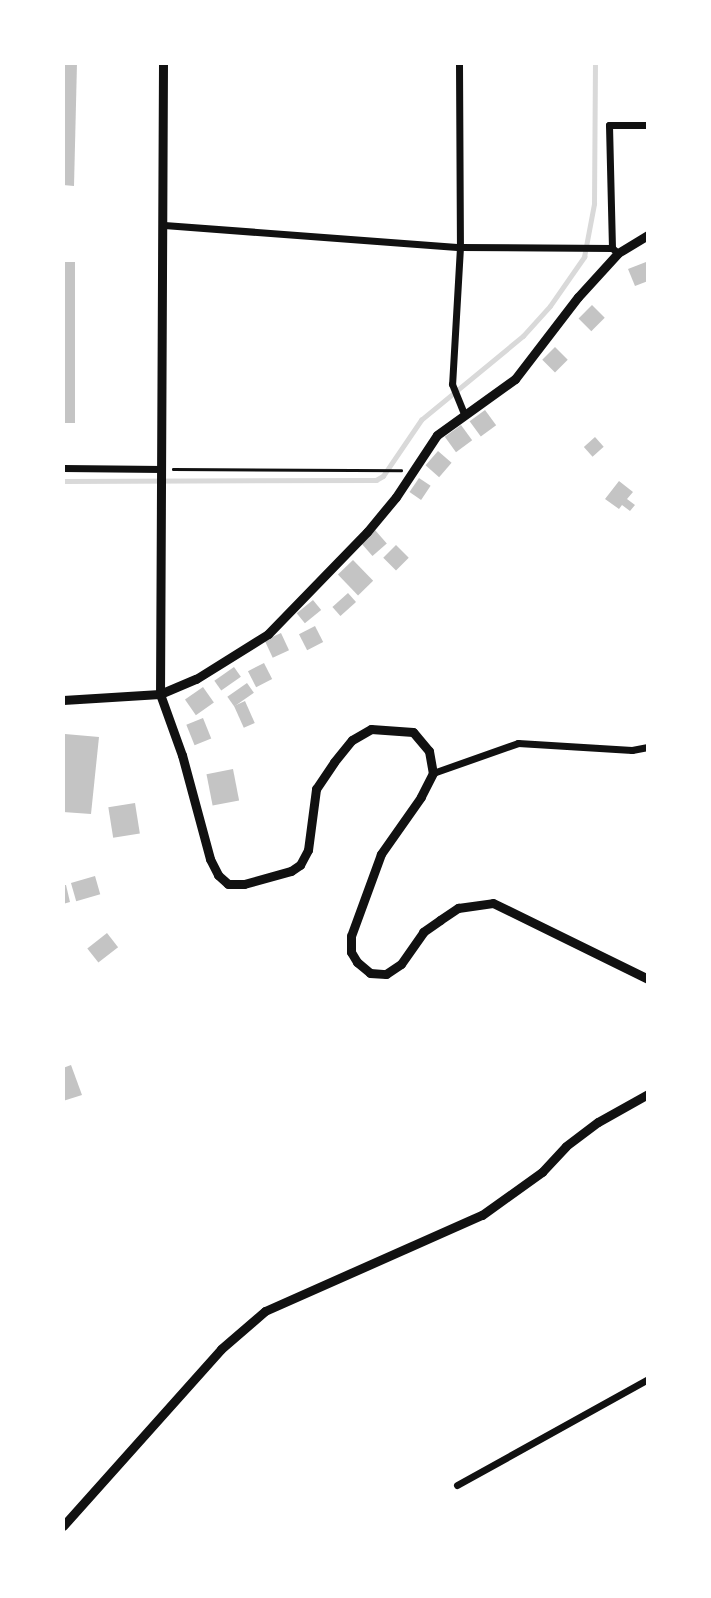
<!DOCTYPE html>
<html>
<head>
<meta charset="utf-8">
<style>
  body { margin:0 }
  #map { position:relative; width:711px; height:1598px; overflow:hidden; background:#fff; font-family:Poppins,sans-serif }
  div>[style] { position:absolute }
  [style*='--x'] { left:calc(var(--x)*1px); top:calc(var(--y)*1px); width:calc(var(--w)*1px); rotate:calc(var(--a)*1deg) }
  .stream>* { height:4.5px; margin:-2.25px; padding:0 2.25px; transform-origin:2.25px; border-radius:2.25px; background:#d9d9d9 }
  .building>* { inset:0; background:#c4c4c4; transform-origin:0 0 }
  .path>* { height:2.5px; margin:-1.25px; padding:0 1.25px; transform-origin:1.25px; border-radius:1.25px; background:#111 }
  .minor>* { height:7px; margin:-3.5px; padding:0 3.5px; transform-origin:3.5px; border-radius:3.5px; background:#111 }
  .tertiary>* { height:9px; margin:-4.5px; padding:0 4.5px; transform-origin:4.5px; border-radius:4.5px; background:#111 }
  span { translate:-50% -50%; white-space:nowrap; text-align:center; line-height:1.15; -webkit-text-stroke:7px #fff; paint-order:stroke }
  .frame { position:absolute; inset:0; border:65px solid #fff; pointer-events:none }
</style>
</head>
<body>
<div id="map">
  <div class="stream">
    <i style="--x:63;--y:481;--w:313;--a:-0.2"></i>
    <i style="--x:376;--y:480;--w:8;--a:-30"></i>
    <i style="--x:383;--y:476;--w:68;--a:-55.8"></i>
    <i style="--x:421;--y:420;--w:132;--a:-39.5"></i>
    <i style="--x:523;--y:336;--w:40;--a:-48"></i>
    <i style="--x:550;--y:306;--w:60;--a:-55.2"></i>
    <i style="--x:584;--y:257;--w:54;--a:-79.3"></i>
    <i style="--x:594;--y:204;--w:141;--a:-89.6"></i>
  </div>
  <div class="building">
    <i style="clip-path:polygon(63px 63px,77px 63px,74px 186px,63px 185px)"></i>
    <i style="left:63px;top:262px;width:12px;height:161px"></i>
    <i style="clip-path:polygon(646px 262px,648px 281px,635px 286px,628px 269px)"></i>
    <i style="left:592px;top:305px;width:18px;height:19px;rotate:45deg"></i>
    <i style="left:555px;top:347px;width:18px;height:18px;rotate:45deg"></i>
    <i style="left:485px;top:410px;width:19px;height:19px;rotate:54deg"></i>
    <i style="left:461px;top:425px;width:19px;height:20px;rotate:54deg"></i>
    <i style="left:595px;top:437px;width:13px;height:15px;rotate:48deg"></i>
    <i style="left:438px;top:451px;width:18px;height:19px;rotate:41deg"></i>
    <i style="left:419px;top:478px;width:14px;height:17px;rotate:34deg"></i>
    <i style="clip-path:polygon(619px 481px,633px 492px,627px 499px,635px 505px,630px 511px,622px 505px,619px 509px,605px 499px)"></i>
    <i style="left:375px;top:530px;width:18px;height:19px;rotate:49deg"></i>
    <i style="left:396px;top:545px;width:18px;height:18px;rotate:45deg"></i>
    <i style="left:353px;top:560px;width:29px;height:21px;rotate:46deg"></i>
    <i style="left:348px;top:593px;width:12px;height:21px;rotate:48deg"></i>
    <i style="left:313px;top:600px;width:13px;height:21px;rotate:51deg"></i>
    <i style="left:315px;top:626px;width:18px;height:18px;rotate:63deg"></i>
    <i style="left:281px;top:633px;width:19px;height:18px;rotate:65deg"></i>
    <i style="left:264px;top:663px;width:18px;height:18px;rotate:63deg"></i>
    <i style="left:234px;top:667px;width:12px;height:24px;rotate:55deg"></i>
    <i style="left:247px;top:683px;width:12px;height:24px;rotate:55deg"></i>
    <i style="left:203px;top:687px;width:19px;height:22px;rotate:55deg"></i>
    <i style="left:245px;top:701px;width:24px;height:12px;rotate:66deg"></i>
    <i style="left:203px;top:718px;width:22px;height:18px;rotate:68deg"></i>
    <i style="clip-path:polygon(65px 734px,99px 737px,91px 814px,63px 812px)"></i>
    <i style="left:233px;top:769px;width:32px;height:27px;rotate:79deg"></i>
    <i style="left:135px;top:803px;width:31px;height:27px;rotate:81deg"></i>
    <i style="left:95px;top:876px;width:19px;height:25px;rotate:74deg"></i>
    <i style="clip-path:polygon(63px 885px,66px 885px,70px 902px,63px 904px)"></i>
    <i style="left:107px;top:933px;width:18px;height:25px;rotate:52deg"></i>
    <i style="clip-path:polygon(71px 1065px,82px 1095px,63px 1101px,63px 1068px)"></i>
  </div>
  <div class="path">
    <i style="--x:173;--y:469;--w:228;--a:0.3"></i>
  </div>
  <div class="minor">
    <i style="--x:459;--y:63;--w:184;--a:89.7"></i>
    <i style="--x:460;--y:247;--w:137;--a:93.3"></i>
    <i style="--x:452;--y:384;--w:32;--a:68"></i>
    <i style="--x:164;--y:225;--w:297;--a:4.3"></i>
    <i style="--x:460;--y:247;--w:152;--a:0.4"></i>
    <i style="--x:612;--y:248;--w:8;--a:40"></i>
    <i style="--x:612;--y:248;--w:123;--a:-91.4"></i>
    <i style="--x:609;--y:125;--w:39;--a:0"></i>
    <i style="--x:63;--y:468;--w:99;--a:0.6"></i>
    <i style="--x:433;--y:773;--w:90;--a:-19.4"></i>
    <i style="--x:518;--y:743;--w:114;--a:3.5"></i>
    <i style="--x:632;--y:750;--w:16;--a:-11"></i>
    <i style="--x:457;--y:1485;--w:218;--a:-29"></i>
  </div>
  <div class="tertiary">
    <i style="--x:163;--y:63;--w:631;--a:90.27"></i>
    <i style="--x:160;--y:694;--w:65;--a:70.2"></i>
    <i style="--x:182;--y:755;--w:108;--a:74.9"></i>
    <i style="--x:210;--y:859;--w:18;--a:63"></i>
    <i style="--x:218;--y:875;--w:13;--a:42"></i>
    <i style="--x:228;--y:884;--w:16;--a:0"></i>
    <i style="--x:244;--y:884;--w:49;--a:-15.5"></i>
    <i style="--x:291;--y:871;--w:11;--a:-34"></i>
    <i style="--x:300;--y:865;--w:17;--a:-62"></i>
    <i style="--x:308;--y:850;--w:62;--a:-82.5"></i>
    <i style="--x:316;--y:789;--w:32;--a:-56"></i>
    <i style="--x:334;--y:762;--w:28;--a:-51"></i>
    <i style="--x:352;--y:740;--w:22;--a:-30"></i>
    <i style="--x:371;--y:729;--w:42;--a:4.1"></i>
    <i style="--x:413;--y:732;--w:25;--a:50"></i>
    <i style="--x:429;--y:751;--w:22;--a:80"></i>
    <i style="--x:433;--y:773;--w:27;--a:117"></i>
    <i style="--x:421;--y:797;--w:70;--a:125.1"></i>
    <i style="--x:381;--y:854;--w:87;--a:110.1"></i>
    <i style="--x:351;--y:936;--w:16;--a:90"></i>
    <i style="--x:351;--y:952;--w:12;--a:59"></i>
    <i style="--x:357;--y:962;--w:17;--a:40"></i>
    <i style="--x:370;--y:973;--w:16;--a:4"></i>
    <i style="--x:386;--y:974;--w:18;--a:-34"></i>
    <i style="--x:401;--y:964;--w:39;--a:-55"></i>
    <i style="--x:423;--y:932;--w:21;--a:-35"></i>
    <i style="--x:440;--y:920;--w:22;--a:-34"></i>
    <i style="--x:458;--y:908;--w:35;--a:-8"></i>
    <i style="--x:493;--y:903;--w:173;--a:26.1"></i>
    <i style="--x:63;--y:700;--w:97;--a:-3.5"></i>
    <i style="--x:160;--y:694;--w:39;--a:-23"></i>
    <i style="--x:196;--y:679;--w:85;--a:-32"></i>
    <i style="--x:268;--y:634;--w:142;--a:-45.9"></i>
    <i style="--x:367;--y:532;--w:45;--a:-50.4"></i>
    <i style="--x:396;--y:497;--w:74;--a:-56.5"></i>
    <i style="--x:437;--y:435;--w:96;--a:-35.7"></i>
    <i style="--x:515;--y:379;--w:103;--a:-52.5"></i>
    <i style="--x:578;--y:297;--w:59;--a:-47.7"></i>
    <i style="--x:618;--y:253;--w:35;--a:-31"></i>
    <i style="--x:63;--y:1526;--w:237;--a:-48.2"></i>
    <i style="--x:221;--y:1349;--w:58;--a:-40.8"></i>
    <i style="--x:265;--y:1311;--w:237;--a:-23.9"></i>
    <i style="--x:482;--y:1215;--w:74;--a:-35.6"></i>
    <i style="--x:542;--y:1172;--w:35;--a:-47"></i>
    <i style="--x:566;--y:1146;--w:40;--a:-37"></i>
    <i style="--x:598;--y:1122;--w:57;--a:-29.2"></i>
  </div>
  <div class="frame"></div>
</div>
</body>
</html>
